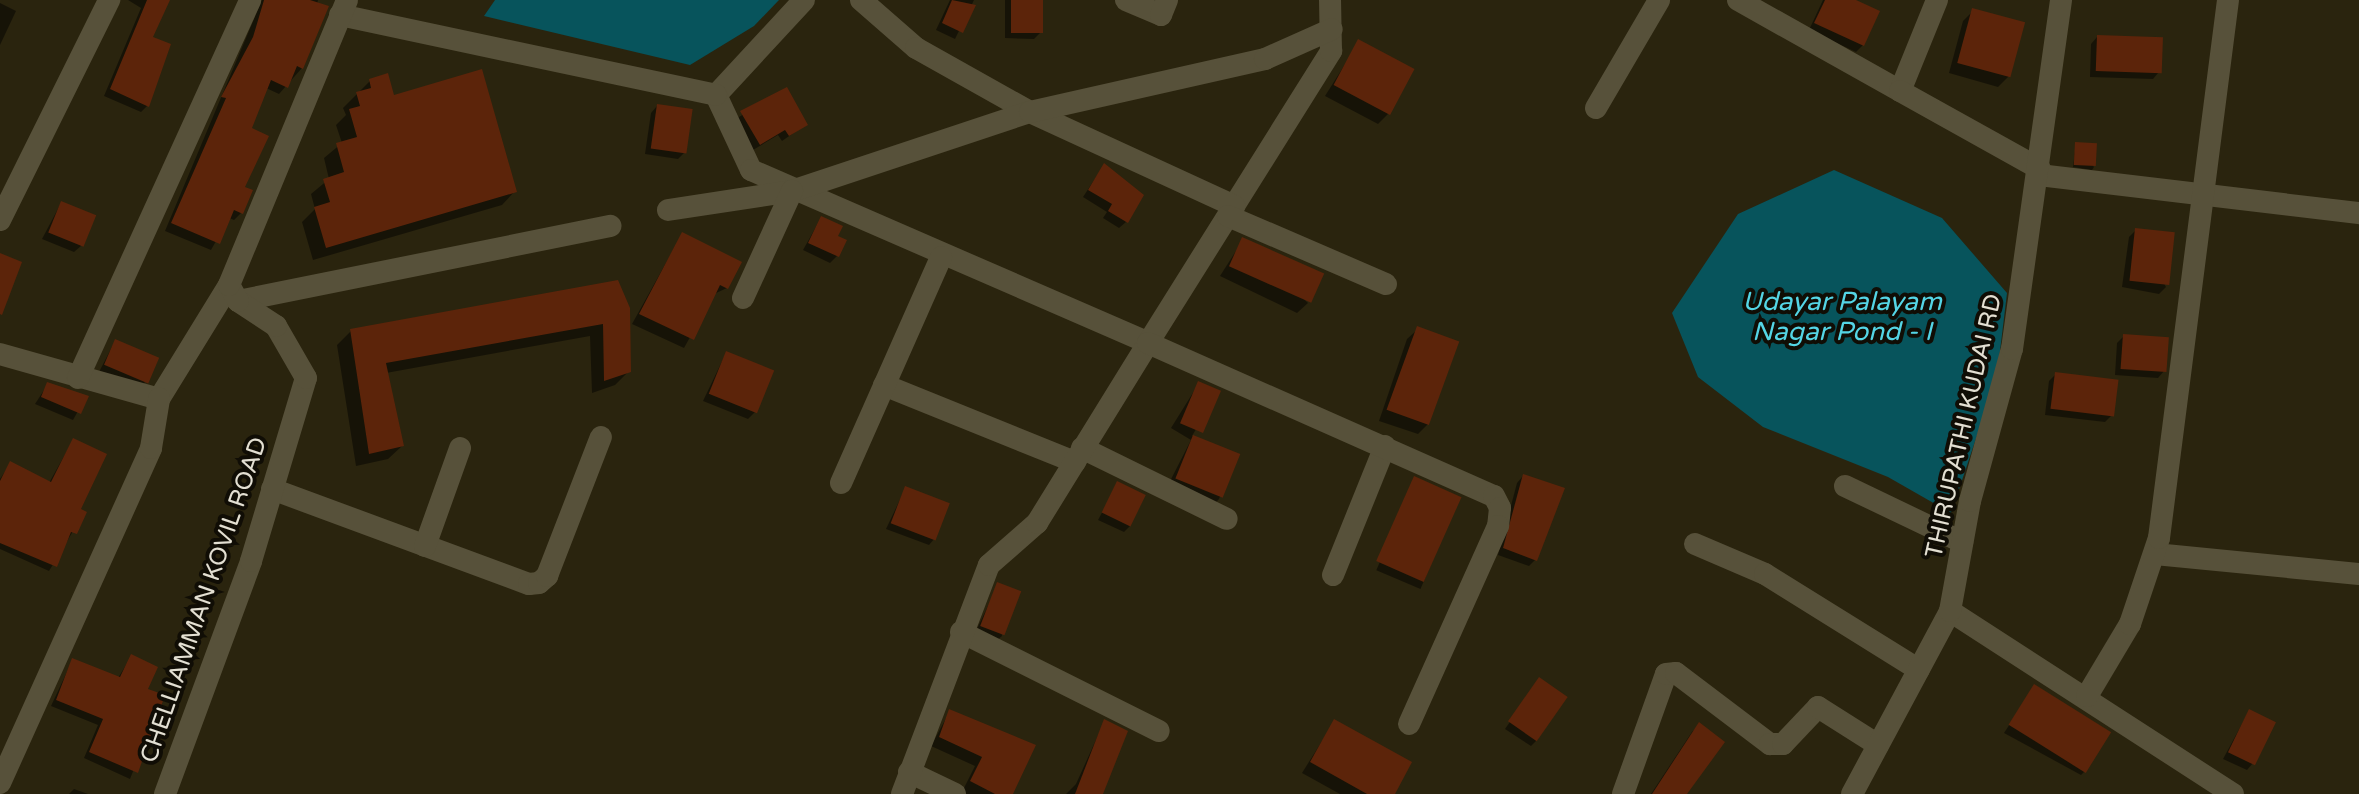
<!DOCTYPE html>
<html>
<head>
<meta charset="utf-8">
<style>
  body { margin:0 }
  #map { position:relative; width:2359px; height:794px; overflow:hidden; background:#2a240e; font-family:"Varela Round",sans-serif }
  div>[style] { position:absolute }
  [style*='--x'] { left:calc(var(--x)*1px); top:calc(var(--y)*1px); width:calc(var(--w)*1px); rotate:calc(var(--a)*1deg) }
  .water>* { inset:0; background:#07545c }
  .shadow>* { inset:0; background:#0007; transform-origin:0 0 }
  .building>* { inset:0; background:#5c240a; transform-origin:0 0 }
  .minor>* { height:22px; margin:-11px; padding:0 11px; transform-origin:11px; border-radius:11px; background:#57513a }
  span { translate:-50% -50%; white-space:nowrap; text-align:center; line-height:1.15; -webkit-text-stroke:8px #100d05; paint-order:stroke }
  .street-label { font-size:24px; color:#e3dfd2 }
  .water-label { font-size:26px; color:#54d5e5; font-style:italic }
</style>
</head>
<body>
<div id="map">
  <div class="water">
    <i style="clip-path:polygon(495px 0,779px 0,754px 26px,690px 65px,484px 16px)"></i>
    <i style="clip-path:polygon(1834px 170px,1942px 218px,2007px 293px,1997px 376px,1951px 513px,1888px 477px,1763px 427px,1698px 377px,1672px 313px,1738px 214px)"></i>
  </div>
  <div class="shadow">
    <i style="clip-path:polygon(128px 0,167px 0,150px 38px,148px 105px,141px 112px,104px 96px,141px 8px)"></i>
    <i style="clip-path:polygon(262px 0,318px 0,302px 68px,279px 94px,266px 88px,250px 129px,241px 213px,234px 220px,229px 218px,211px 250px,165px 231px)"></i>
    <i style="clip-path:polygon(950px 0,974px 0,955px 39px,936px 30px)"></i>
    <i style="clip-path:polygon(1005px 0,1041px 0,1041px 32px,1034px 39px,1005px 38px)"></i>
    <i style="clip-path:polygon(1823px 0,1852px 0,1863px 45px,1856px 52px,1809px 30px)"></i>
    <i style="clip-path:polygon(0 3px,16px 11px,0 45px)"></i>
    <i style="clip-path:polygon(1973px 11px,2009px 76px,1998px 87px,1949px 73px,1963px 21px)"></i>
    <i style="clip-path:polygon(2097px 37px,2159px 72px,2153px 79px,2090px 77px,2091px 44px)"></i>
    <i style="clip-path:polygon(1359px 42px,1388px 114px,1378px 124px,1325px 96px)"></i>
    <i style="clip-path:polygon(370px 81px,515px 191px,502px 205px,313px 260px,302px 222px,315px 209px,311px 194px,329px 179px,324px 158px,342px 143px,336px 125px,346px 115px,343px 108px)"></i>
    <i style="clip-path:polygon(786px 89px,805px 125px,782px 141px,778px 135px,753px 150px,734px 120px)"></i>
    <i style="clip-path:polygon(657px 106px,685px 152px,678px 159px,645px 154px,651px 113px)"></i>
    <i style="clip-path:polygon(2076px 144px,2094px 167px,2092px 170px,2073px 167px)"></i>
    <i style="clip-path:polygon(1104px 165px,1126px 222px,1119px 228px,1103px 218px,1107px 212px,1083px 197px)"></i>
    <i style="clip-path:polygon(61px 203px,81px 246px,74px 252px,42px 239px)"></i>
    <i style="clip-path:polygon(821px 218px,836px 237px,837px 256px,830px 263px,803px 250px)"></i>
    <i style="clip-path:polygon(2136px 230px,2166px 287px,2159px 294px,2122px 287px,2129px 237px)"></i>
    <i style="clip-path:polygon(682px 234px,727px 288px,714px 294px,684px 348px,632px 324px)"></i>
    <i style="clip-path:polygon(1243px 240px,1308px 303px,1297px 313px,1220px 276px)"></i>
    <i style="clip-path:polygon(628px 309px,629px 371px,615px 385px,592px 393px,590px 336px,386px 373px,402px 446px,388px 459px,356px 466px,337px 345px,351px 331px)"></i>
    <i style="clip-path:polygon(1418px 329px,1428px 424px,1418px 434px,1379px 421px,1407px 339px)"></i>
    <i style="clip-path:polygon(2124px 336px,2164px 371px,2158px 378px,2115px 375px,2117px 343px)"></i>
    <i style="clip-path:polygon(115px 341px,147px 380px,140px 387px,99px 372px)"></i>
    <i style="clip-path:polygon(726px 353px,755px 412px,748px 419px,703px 401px)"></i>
    <i style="clip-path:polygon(2056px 374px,2112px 415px,2105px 422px,2045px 415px,2049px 381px)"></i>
    <i style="clip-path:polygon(1199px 383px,1218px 392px,1192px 436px,1237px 455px,1219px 499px,1209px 510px,1166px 489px,1191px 440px,1171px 428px)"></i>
    <i style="clip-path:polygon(48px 384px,86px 397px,73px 420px,35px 404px)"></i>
    <i style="clip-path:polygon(73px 440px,78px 510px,84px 513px,49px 571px,0 549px,0 479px,10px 464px,49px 483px)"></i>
    <i style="clip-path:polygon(1523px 476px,1536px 559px,1529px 566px,1498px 555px,1517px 483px)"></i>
    <i style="left:1415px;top:479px;width:48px;height:99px;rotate:23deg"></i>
    <i style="clip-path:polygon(1118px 483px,1131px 525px,1124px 532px,1098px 520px)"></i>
    <i style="clip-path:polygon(905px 489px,935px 538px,929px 545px,886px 529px)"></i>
    <i style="clip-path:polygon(998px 585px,1002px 636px,995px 642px,975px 633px)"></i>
    <i style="clip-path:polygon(131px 657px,145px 690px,163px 696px,130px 779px,84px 758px,98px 725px,51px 706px,72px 661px,118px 678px)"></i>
    <i style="clip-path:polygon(1539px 680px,1538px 739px,1531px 746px,1505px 729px)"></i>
    <i style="clip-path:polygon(2034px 687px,2087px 769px,2081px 775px,2004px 733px)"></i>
    <i style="clip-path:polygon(950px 711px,1034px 746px,1010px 794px,961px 794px,975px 766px,931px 746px)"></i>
    <i style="clip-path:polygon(2249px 711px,2253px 763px,2247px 770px,2223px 759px)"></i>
    <i style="clip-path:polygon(1104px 722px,1102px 794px,1066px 794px,1076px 784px)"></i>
    <i style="clip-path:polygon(1334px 722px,1393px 794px,1340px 794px,1302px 773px)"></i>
    <i style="clip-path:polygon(1699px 725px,1684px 794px,1651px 794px,1692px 732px)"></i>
    <i style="clip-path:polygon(74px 789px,88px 794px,69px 794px)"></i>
  </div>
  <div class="building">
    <i style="clip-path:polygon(147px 0,170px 0,153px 37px,171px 44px,149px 107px,110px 89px)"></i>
    <i style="clip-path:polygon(264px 0,310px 0,329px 6px,303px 69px,297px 66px,288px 88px,271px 80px,252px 128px,269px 136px,245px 187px,253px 190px,243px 214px,234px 210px,220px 244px,171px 223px,226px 98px,221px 97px,253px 37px)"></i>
    <i style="clip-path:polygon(952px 0,976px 5px,963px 33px,942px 23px)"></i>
    <i style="left:1011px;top:0;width:32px;height:33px"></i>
    <i style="clip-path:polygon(1825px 0,1856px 0,1880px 11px,1864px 46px,1814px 23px)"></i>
    <i style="left:1972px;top:8px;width:55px;height:57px;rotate:15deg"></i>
    <i style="left:2097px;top:35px;width:66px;height:36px;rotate:2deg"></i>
    <i style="left:1358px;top:39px;width:64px;height:52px;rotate:28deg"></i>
    <i style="clip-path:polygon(482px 69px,517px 192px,326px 248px,314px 207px,330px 202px,323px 179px,344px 172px,336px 143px,357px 137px,349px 109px,360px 106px,356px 92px,371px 88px,369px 79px,388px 73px,394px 95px)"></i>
    <i style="clip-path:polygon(787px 87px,808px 125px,789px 136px,785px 130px,760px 145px,740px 111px)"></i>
    <i style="left:657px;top:104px;width:36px;height:45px;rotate:8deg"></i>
    <i style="left:2075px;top:142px;width:22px;height:23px;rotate:3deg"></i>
    <i style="clip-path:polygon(1104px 163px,1144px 195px,1128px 223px,1108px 211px,1112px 204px,1088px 190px)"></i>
    <i style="left:61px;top:201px;width:38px;height:34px;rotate:22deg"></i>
    <i style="clip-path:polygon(821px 216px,843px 226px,838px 236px,847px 240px,839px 257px,808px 243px)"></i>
    <i style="left:2135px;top:228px;width:40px;height:53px;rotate:6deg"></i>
    <i style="clip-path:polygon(682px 232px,742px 262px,728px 289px,720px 285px,694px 340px,639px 314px)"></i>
    <i style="left:1242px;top:237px;width:90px;height:32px;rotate:24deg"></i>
    <i style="clip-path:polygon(0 253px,22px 262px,2px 315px,0 314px)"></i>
    <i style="clip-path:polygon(618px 280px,630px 308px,631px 372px,604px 381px,603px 324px,386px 363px,404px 446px,369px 454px,350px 329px)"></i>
    <i style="left:1417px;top:326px;width:45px;height:89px;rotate:20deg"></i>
    <i style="left:2123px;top:334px;width:46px;height:35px;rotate:4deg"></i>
    <i style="left:115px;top:339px;width:48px;height:28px;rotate:23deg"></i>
    <i style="left:726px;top:351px;width:52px;height:46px;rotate:22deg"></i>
    <i style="left:2055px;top:372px;width:64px;height:37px;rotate:7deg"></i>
    <i style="left:1198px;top:381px;width:25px;height:46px;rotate:23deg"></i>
    <i style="clip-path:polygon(47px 382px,89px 396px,81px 414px,41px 397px)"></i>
    <i style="left:1193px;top:435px;width:51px;height:47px;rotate:22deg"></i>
    <i style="clip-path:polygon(73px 438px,107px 454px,81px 509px,87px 512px,77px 534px,71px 532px,57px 567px,0 543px,0 481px,10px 461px,51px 482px)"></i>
    <i style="clip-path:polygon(1523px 474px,1565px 488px,1537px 561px,1503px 548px)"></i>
    <i style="left:1414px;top:476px;width:52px;height:93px;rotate:24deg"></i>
    <i style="left:1117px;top:481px;width:32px;height:35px;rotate:26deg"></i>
    <i style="left:905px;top:486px;width:48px;height:40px;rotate:21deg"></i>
    <i style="left:997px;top:582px;width:26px;height:47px;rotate:21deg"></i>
    <i style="clip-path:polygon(131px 654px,158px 667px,148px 689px,165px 695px,138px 773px,89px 752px,103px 719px,56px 700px,72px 658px,120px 677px)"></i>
    <i style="left:1539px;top:677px;width:35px;height:54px;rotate:35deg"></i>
    <i style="left:2034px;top:684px;width:91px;height:48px;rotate:32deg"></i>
    <i style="clip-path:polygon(949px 709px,1036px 745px,1013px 794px,995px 794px,970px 781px,982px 757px,939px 737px)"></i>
    <i style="left:2249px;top:709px;width:30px;height:48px;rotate:26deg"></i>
    <i style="clip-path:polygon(1104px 719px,1128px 731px,1103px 794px,1075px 794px)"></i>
    <i style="clip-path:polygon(1334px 719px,1412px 762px,1395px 794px,1367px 794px,1310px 762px)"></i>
    <i style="clip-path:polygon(1699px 722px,1725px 742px,1687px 794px,1652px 794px)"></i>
  </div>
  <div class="minor">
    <i style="--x:804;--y:0;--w:129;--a:132.8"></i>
    <i style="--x:716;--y:95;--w:83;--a:65"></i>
    <i style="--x:751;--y:170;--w:433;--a:23.5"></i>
    <i style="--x:1148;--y:343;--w:345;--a:-57.9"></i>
    <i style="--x:1331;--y:51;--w:51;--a:-91.1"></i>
    <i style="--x:861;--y:0;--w:73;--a:41.1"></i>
    <i style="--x:916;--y:48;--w:131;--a:29.3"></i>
    <i style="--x:1030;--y:112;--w:225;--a:24.7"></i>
    <i style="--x:1126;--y:0;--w:38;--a:23"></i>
    <i style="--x:1161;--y:15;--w:16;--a:-68"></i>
    <i style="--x:1738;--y:0;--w:186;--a:29.3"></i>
    <i style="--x:1937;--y:0;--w:98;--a:112.1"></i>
    <i style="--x:1900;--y:91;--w:160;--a:29.1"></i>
    <i style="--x:340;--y:15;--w:384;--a:12"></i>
    <i style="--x:1596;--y:108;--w:125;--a:-59.7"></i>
    <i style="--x:2039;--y:175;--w:322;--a:6.8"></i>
    <i style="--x:668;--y:210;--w:125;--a:-8.7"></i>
    <i style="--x:792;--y:191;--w:251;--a:-18.4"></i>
    <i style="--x:1030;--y:112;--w:241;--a:-12.7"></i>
    <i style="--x:1265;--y:59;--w:73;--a:-24.1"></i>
    <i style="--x:1228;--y:216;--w:172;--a:23.3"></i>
    <i style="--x:0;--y:220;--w:246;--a:-63.6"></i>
    <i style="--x:743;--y:298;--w:118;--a:-65.4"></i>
    <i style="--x:238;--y:301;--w:380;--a:-11.4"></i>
    <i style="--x:0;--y:354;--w:165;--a:15.8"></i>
    <i style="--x:159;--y:399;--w:134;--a:-58.4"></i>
    <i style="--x:78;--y:378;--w:415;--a:-65.5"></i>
    <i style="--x:884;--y:385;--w:206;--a:22"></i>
    <i style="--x:1082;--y:448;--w:161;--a:26.1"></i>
    <i style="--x:841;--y:483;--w:247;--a:-66.1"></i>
    <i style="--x:1845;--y:486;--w:130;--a:25.6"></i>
    <i style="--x:272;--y:489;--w:274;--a:20.3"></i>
    <i style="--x:529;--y:584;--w:10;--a:-6"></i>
    <i style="--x:539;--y:583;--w:11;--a:-41"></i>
    <i style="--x:547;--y:576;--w:149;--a:-68.8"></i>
    <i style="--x:1695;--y:544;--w:76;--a:23.2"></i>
    <i style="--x:1765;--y:574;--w:181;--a:31.9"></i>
    <i style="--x:425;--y:546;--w:104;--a:-70.3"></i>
    <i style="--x:2155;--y:554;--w:205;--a:5.6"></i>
    <i style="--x:1333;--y:575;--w:139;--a:-68"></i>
    <i style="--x:1950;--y:611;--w:337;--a:32.9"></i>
    <i style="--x:961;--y:632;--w:221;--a:26.6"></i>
    <i style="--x:2087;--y:696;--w:84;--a:-59.2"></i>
    <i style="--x:2130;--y:624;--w:91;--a:-71.4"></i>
    <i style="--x:2159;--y:538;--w:542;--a:-82.69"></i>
    <i style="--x:909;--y:772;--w:51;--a:25.6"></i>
    <i style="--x:0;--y:783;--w:367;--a:-65.7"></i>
    <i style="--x:151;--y:448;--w:50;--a:-80.7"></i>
    <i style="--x:165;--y:794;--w:248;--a:-69.7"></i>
    <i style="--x:251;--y:561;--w:191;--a:-73.3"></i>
    <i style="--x:306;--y:378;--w:60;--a:-120"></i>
    <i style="--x:276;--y:326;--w:45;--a:-146.7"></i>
    <i style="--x:238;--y:301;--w:18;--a:-119"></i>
    <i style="--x:229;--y:285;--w:308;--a:-67.5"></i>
    <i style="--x:902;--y:794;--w:245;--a:-69.2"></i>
    <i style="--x:989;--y:565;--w:64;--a:-41.2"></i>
    <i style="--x:1037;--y:523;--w:211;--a:-58.3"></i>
    <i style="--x:1148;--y:343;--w:378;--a:23.9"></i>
    <i style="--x:1494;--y:496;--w:13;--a:63"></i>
    <i style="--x:1500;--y:508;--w:18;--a:96"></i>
    <i style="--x:1498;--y:526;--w:217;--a:114.2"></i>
    <i style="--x:1623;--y:794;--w:127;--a:-70.3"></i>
    <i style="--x:1666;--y:674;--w:10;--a:-6"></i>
    <i style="--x:1676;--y:673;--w:118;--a:37.1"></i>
    <i style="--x:1770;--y:744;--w:13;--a:0"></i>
    <i style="--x:1783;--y:744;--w:51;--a:-46.6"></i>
    <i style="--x:1818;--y:707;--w:71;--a:32.3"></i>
    <i style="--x:1852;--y:794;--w:208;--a:-61.8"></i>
    <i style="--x:1950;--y:611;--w:112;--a:-79.7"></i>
    <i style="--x:1970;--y:501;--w:158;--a:-74.6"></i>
    <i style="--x:2012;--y:349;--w:352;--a:-82"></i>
  </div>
  <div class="street-label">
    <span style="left:1964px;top:426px;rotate:-77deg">THIRUPATHI KUDAI RD</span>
    <span style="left:204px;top:600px;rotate:-71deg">CHELLIAMMAN KOVIL ROAD</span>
  </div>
  <div class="water-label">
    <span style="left:1842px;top:317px">Udayar Palayam<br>Nagar Pond - I</span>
  </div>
</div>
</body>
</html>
